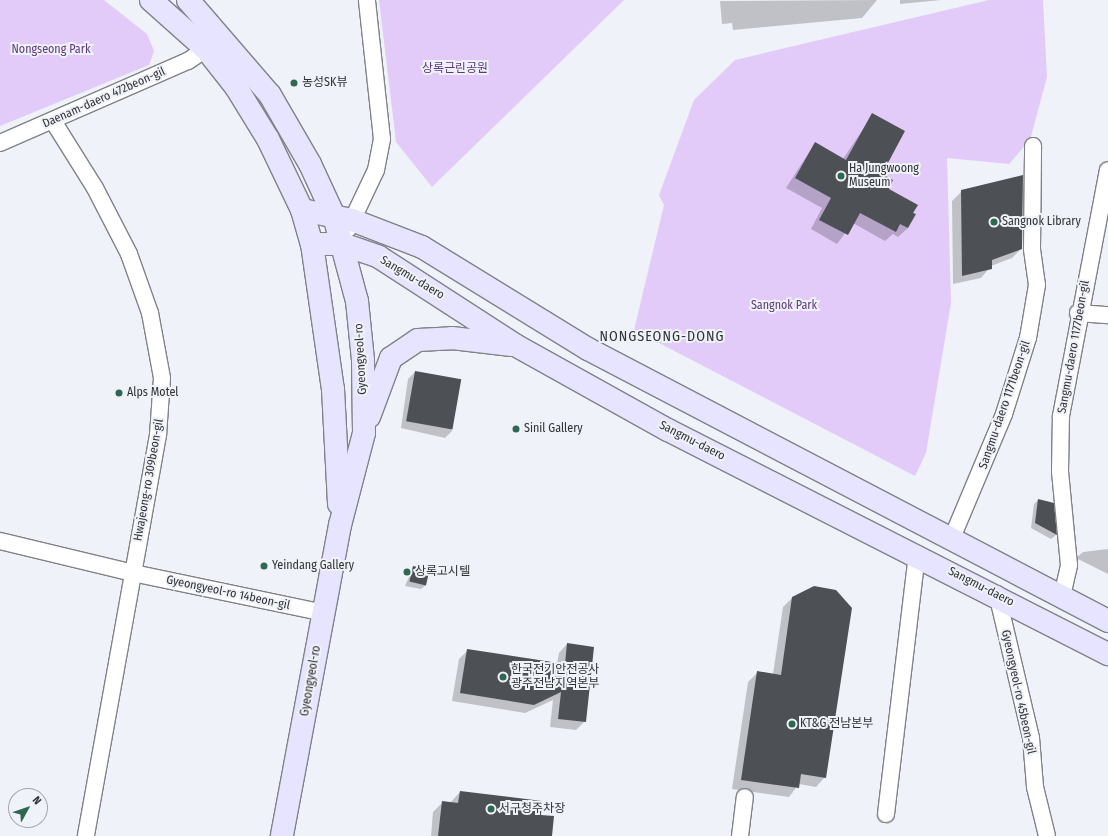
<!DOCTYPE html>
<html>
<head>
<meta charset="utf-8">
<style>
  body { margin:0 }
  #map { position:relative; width:1108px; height:836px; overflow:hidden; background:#eff2f8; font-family:"Fira Sans Condensed","Noto Sans KR",sans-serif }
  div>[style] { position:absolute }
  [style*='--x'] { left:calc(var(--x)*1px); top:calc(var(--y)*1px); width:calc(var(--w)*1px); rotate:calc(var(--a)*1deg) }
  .green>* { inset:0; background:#e2cbf9 }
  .shadow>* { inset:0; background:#0003 }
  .building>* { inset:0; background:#4d5155; transform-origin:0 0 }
  .roads { filter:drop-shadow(1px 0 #808288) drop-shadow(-1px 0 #808288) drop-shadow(0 1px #808288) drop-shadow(0 -1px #808288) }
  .street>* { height:16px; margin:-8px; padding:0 8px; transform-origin:8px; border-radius:8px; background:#fff }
  .secondary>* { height:22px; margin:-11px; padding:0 11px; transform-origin:11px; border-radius:11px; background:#e6e4fe }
  .dots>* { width:11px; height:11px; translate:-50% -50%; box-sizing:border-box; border:2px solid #eff2f8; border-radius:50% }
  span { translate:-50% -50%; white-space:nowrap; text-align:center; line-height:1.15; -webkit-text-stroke:4px #eff2f8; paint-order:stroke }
  .park-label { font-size:12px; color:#603881 }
  .poi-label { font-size:12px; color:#313235 }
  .left { translate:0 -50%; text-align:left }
  .street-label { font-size:12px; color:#313235 }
  .quarter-label { font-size:14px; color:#313235; letter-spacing:1px }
  .north { position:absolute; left:8px; top:788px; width:40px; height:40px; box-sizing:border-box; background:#eff2f8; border:1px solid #a3a5aa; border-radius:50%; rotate:50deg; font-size:11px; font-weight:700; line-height:16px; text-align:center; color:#313235 }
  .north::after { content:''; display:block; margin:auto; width:14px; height:18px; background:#2f6851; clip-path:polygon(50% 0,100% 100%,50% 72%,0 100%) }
</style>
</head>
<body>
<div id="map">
  <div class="green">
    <i style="clip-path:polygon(0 0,104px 0,147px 34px,154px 51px,149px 65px,0 126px)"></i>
    <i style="clip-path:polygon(379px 0,624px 0,432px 187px,396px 142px)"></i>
    <i style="clip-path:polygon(989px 0,1043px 0,1047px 77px,1030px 140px,1009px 164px,947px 158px,951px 303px,926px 453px,915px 476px,634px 330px,664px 205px,659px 195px,694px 100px,735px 60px)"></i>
  </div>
  <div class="shadow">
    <i style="clip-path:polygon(877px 0,862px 18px,733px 30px,732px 23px,722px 24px,720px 1px)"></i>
    <i style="clip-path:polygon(900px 0,941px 0,900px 4px)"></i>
    <i style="clip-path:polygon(873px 114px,880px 174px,887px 189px,916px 205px,908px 228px,898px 237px,893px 234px,885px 241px,853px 223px,837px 244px,811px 229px,822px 208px,786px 188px,815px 143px,843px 159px)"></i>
    <i style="clip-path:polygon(962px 191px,1022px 248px,1012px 258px,991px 266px,981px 278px,953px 284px,952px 201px)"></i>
    <i style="clip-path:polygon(415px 372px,452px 431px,445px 438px,401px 428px,408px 379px)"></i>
    <i style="clip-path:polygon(1038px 500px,1053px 504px,1056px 535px,1051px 539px,1031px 528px,1034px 504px)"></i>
    <i style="clip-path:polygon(1108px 549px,1108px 574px,1076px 558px,1083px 552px)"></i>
    <i style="clip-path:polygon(413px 567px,426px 585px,421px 589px,405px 586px)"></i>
    <i style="clip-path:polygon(793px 597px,825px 777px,816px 787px,799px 784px,789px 797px,732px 789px,748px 682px,758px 672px,773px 674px,783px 607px)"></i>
    <i style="clip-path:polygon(567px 644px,585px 721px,576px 730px,550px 727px,553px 700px,525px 713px,452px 701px,459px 659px,468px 650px,557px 664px,559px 653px)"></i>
    <i style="clip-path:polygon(460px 792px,540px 816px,551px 836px,431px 836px,433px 812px,443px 802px,450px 803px)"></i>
  </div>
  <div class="building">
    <i style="clip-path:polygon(872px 113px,905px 131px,882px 174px,893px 180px,889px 189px,918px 205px,913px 213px,916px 214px,908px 228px,900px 224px,896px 232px,860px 213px,848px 235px,819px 220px,831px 198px,795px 178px,815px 142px,846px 160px)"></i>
    <i style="clip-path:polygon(1023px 175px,1022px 249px,992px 260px,992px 269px,962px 276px,961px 190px)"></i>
    <i style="left:415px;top:371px;width:47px;height:51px;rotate:10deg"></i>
    <i style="clip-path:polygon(1038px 499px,1054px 503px,1057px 535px,1035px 523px)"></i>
    <i style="left:413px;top:566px;width:17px;height:16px;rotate:13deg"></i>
    <i style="clip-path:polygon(814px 586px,836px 590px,852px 608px,826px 778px,801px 774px,799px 788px,741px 780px,757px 671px,781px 675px,792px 597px)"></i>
    <i style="clip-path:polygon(567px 643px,594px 647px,586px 722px,558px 719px,561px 692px,534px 705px,460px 693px,467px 649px,565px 664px)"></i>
    <i style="clip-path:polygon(460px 791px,542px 801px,541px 815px,554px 816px,552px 836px,438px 836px,442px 801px,458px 803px)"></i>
  </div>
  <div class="roads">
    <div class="street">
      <i style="--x:53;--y:121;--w:79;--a:57.9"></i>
      <i style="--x:95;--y:188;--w:74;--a:62.7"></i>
      <i style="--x:129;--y:254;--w:63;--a:70.4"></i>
      <i style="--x:150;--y:313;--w:66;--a:79.5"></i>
      <i style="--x:162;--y:378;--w:57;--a:94"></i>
      <i style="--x:158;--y:435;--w:407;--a:100.2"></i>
      <i style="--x:0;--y:143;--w:205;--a:-23.6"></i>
      <i style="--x:188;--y:61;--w:22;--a:-34"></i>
      <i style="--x:348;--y:229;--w:65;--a:-64.6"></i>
      <i style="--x:376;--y:170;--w:32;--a:-79"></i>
      <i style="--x:382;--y:139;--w:140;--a:-96.2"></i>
      <i style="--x:1078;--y:313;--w:30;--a:4"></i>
      <i style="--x:952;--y:538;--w:134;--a:-67.2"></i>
      <i style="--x:1004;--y:414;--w:80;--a:-72.5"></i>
      <i style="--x:1028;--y:338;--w:54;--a:-80.4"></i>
      <i style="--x:1037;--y:285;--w:36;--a:-98"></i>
      <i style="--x:1032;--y:249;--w:103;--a:-89.4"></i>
      <i style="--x:0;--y:541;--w:137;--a:13.5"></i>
      <i style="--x:133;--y:573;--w:195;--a:11.8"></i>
      <i style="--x:997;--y:594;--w:148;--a:76.7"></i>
      <i style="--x:1031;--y:738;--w:49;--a:85.3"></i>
      <i style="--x:1035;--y:787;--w:50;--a:76.2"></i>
      <i style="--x:1062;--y:596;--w:32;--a:-77"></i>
      <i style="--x:1069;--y:565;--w:94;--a:-95.5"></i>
      <i style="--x:1060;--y:471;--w:55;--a:-89"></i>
      <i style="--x:1061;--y:416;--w:250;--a:-79.2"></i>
      <i style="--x:886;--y:814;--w:262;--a:-83.2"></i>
      <i style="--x:740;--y:836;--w:39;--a:-83"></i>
    </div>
    <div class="secondary">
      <i style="--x:151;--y:0;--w:74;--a:41.7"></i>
      <i style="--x:206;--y:49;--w:48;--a:51.7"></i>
      <i style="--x:236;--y:87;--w:61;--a:58.4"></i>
      <i style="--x:268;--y:139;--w:79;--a:64.4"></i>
      <i style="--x:302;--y:210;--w:35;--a:74"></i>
      <i style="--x:312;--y:244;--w:147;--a:81.8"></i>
      <i style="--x:333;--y:389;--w:115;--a:87"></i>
      <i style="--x:188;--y:0;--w:125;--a:49.2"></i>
      <i style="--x:270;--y:95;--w:80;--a:59.9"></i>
      <i style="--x:310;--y:164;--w:57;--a:65.2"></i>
      <i style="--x:334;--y:216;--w:88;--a:74.9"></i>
      <i style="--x:357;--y:301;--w:59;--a:84.2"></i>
      <i style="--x:363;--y:360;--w:73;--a:89.2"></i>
      <i style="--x:364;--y:433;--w:95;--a:104.6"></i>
      <i style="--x:340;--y:525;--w:316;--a:100.6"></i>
      <i style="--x:302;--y:210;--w:51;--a:11.3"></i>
      <i style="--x:352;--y:220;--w:75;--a:21.1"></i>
      <i style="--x:422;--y:247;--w:195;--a:31.6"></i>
      <i style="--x:588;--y:349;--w:587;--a:27.61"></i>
      <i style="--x:312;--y:244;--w:30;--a:0"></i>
      <i style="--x:342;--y:244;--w:39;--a:19"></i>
      <i style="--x:379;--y:257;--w:162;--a:32.9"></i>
      <i style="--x:515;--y:345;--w:175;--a:29.1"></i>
      <i style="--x:668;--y:430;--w:494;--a:27"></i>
      <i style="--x:369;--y:417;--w:63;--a:-69.6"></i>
      <i style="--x:391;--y:358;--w:32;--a:-34"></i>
      <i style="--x:418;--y:340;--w:34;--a:-3"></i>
      <i style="--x:452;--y:338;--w:60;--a:6.7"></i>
    </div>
  </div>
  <div class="dots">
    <i style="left:294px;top:83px;background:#2f6851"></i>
    <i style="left:841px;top:176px;background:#2f6851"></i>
    <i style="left:994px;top:222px;background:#2f6851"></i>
    <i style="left:119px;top:393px;background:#2f6851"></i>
    <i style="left:516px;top:429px;background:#2f6851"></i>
    <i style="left:264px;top:566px;background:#2f6851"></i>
    <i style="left:407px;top:572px;background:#2f6851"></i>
    <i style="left:503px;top:677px;background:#2f6851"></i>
    <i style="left:792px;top:724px;background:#2f6851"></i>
    <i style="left:491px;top:809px;background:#2f6851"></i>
  </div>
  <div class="park-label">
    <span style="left:51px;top:50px">Nongseong Park</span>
    <span style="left:455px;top:69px">상록근린공원</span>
    <span style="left:784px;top:306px">Sangnok Park</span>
  </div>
  <div class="poi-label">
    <span class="left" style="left:302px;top:83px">농성SK뷰</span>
    <span class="left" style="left:849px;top:176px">Ha Jungwoong<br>Museum</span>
    <span class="left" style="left:1002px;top:222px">Sangnok Library</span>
    <span class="left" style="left:127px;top:393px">Alps Motel</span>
    <span class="left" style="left:524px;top:429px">Sinil Gallery</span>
    <span class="left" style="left:272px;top:566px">Yeindang Gallery</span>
    <span class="left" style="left:415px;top:572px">상록고시텔</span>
    <span class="left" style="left:511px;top:677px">한국전기안전공사<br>광주전남지역본부</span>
    <span class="left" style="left:800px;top:724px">KT&amp;G 전남본부</span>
    <span class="left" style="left:499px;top:809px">서구청주차장</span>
  </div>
  <div class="street-label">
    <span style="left:104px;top:98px;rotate:-24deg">Daenam-daero 472beon-gil</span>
    <span style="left:412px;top:278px;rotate:31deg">Sangmu-daero</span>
    <span style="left:1074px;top:347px;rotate:-80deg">Sangmu-daero 1177beon-gil</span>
    <span style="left:361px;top:359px;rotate:-93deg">Gyeongyeol-ro</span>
    <span style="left:1005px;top:405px;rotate:-71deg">Sangmu-daero 1171beon-gil</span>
    <span style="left:692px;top:441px;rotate:27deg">Sangmu-daero</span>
    <span style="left:149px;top:480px;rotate:-80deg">Hwajeong-ro 309beon-gil</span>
    <span style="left:981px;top:587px;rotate:27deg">Sangmu-daero</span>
    <span style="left:228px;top:593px;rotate:12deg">Gyeongyeol-ro 14beon-gil</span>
    <span style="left:311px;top:681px;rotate:-80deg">Gyeongyeol-ro</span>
    <span style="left:1018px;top:692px;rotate:78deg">Gyeongyeol-ro 45beon-gil</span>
  </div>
  <div class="quarter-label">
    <span style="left:662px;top:337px">NONGSEONG-DONG</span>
  </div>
  <div class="north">N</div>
</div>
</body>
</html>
